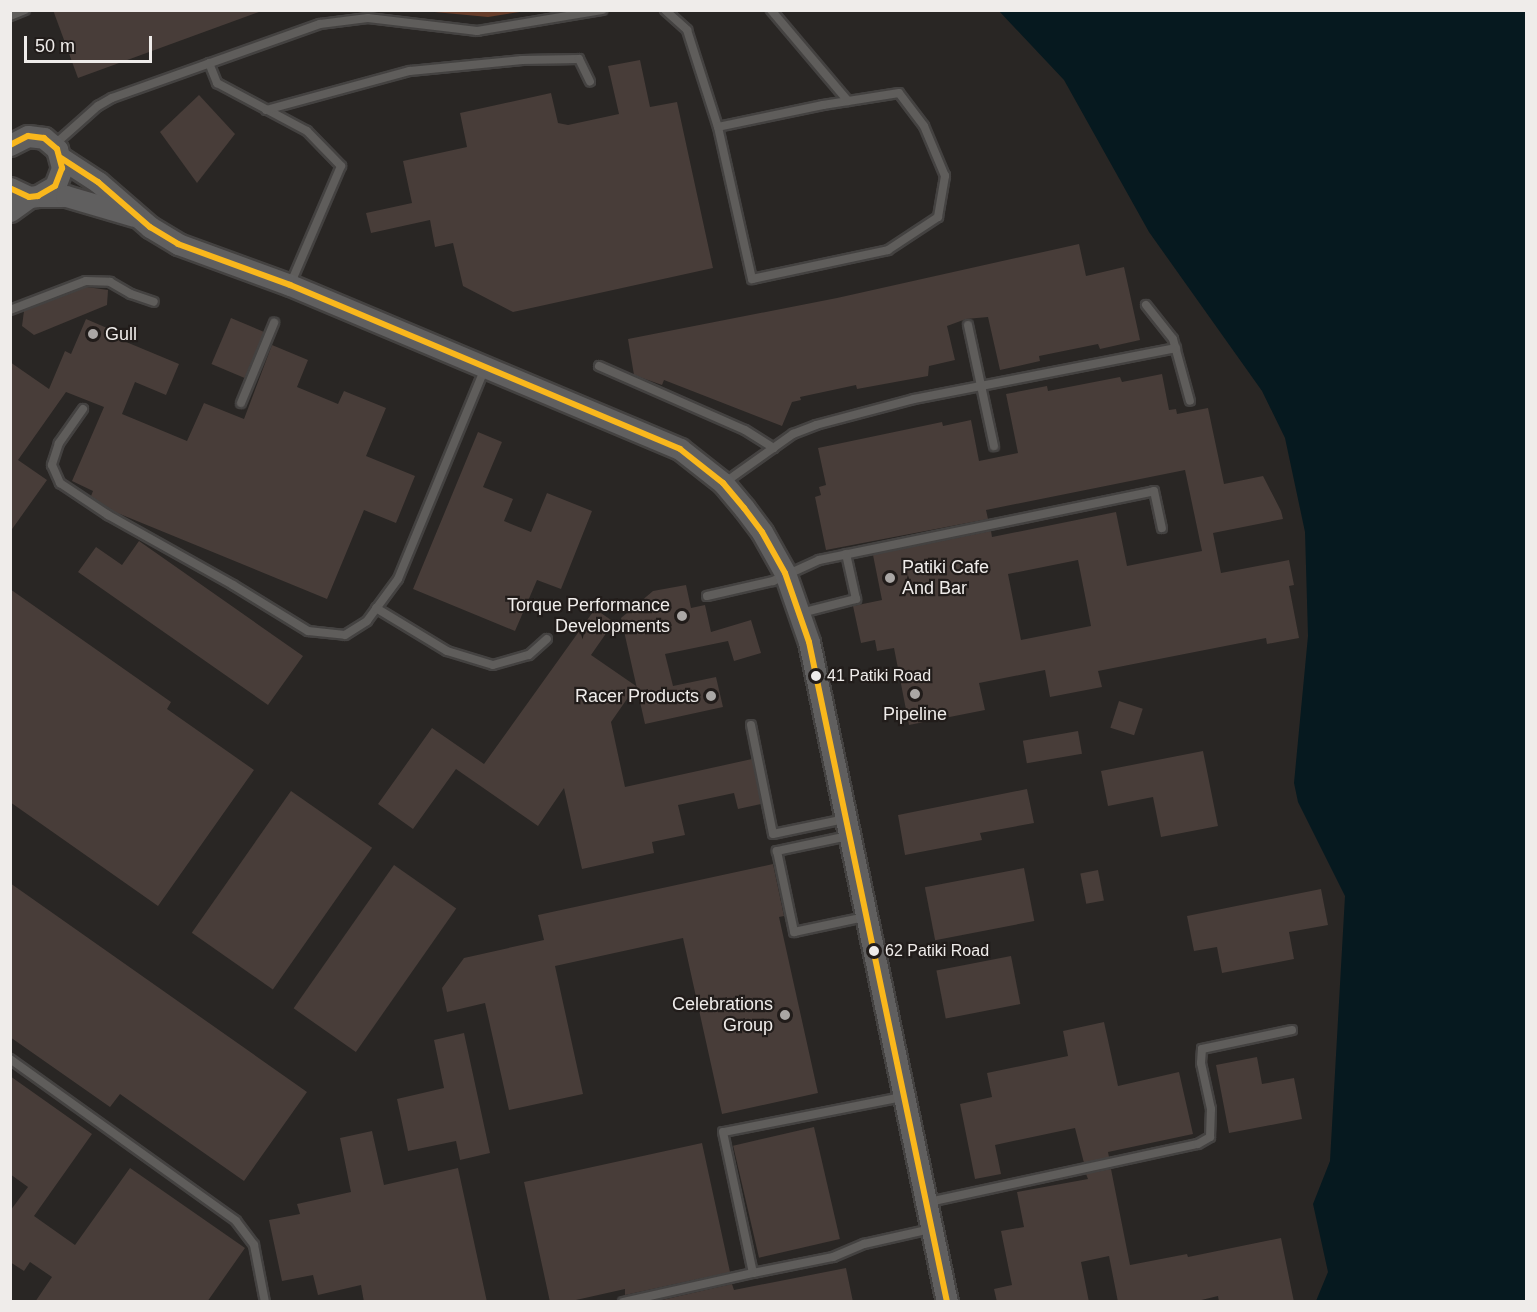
<!DOCTYPE html>
<html>
<head>
<meta charset="utf-8">
<style>
  body { margin:0 }
  #map { position:relative; width:1537px; height:1312px; overflow:hidden; background:#292624; font-family:Arial,sans-serif }
  div>[style] { position:absolute }
  [style*='--x'] { left:calc(var(--x)*1px); top:calc(var(--y)*1px); width:calc(var(--w)*1px); rotate:calc(var(--a)*1deg) }
  .green>* { inset:0; background:#663c2a }
  .water>* { inset:0; background:#06191f }
  .building>* { inset:0; background:#483d39; transform-origin:0 0 }
  .roads { filter:drop-shadow(2px 0 #444241) drop-shadow(-2px 0 #444241) drop-shadow(0 2px #444241) drop-shadow(0 -2px #444241) }
  .service>* { height:8px; margin:-4px; padding:0 4px; transform-origin:4px; border-radius:4px; background:#5f5d5b }
  .secondary>* { height:21px; margin:-10.5px; padding:0 10.5px; transform-origin:10.5px; border-radius:10.5px; background:#605f5f }
  .bus-1>* { height:6px; margin:-3px; padding:0 3px; transform-origin:3px; border-radius:3px; background:#f9b71c }
  .dots>* { width:16px; height:16px; translate:-50% -50%; box-sizing:border-box; border:3px solid #211c1a; border-radius:50% }
  span { translate:-50% -50%; white-space:nowrap; text-align:center; line-height:1.15; -webkit-text-stroke:4.5px #211c1a; paint-order:stroke }
  .bus-label { font-size:16px; color:#efecea }
  .left { translate:0 -50%; text-align:left }
  .poi-label { font-size:18px; color:#efecea }
  .right { translate:-100% -50%; text-align:right }
  .frame { position:absolute; inset:0; border:12px solid #efecea; pointer-events:none }
  .scale { position:absolute; left:24px; top:36px; width:128px; height:27px; box-sizing:border-box; border:3px solid #efecea; border-top:0; padding-left:8px; font-size:18px; line-height:21px; white-space:nowrap; color:#efecea; -webkit-text-stroke:4px #211c1a; paint-order:stroke }
</style>
</head>
<body>
<div id="map">
  <div class="green">
    <i style="clip-path:polygon(424px 11px,526px 11px,488px 17px)"></i>
  </div>
  <div class="water">
    <i style="clip-path:polygon(999px 11px,1526px 11px,1526px 1301px,1316px 1301px,1328px 1272px,1313px 1204px,1330px 1161px,1345px 896px,1298px 802px,1294px 783px,1308px 636px,1305px 532px,1285px 438px,1262px 391px,1149px 232px,1064px 80px)"></i>
  </div>
  <div class="building">
    <i style="clip-path:polygon(53px 10px,258px 10px,259px 12px,78px 78px)"></i>
    <i style="clip-path:polygon(640px 60px,650px 107px,677px 102px,713px 268px,513px 312px,463px 286px,453px 243px,435px 247px,430px 220px,371px 233px,366px 213px,412px 203px,403px 161px,467px 147px,460px 113px,551px 93px,558px 123px,568px 125px,619px 114px,608px 66px)"></i>
    <i style="clip-path:polygon(199px 95px,235px 134px,197px 183px,160px 132px)"></i>
    <i style="clip-path:polygon(1079px 244px,1086px 276px,1124px 267px,1140px 340px,1100px 349px,1098px 344px,1039px 356px,1040px 361px,1000px 370px,988px 317px,966px 319px,947px 326px,955px 360px,929px 366px,928px 376px,857px 389px,856px 385px,800px 397px,801px 400px,792px 402px,782px 426px,664px 380px,662px 385px,634px 375px,628px 339px,837px 298px)"></i>
    <i style="clip-path:polygon(87px 287px,108px 290px,107px 305px,34px 335px,22px 326px,24px 311px)"></i>
    <i style="left:231px;top:318px;width:36px;height:50px;rotate:23deg"></i>
    <i style="clip-path:polygon(86px 319px,121px 334px,119px 339px,179px 364px,166px 395px,135px 382px,122px 414px,187px 441px,204px 403px,244px 419px,272px 345px,308px 360px,297px 387px,338px 404px,344px 391px,386px 408px,366px 456px,415px 476px,396px 523px,364px 510px,327px 599px,115px 512px,91px 496px,93px 491px,72px 481px,104px 407px,66px 392px,18px 460px,47px 480px,10px 532px,10px 362px,49px 389px,65px 351px,71px 354px)"></i>
    <i style="clip-path:polygon(evenodd,1162px 374px,1169px 410px,1176px 409px,1177px 414px,1208px 408px,1224px 484px,1263px 476px,1281px 511px,1283px 519px,1213px 533px,1221px 573px,1289px 560px,1294px 585px,1289px 586px,1299px 638px,1267px 644px,1266px 638px,1098px 671px,1102px 687px,1050px 697px,1045px 670px,979px 683px,985px 710px,909px 725px,894px 648px,877px 651px,875px 640px,861px 643px,853px 606px,882px 600px,873px 555px,991px 531px,992px 537px,1116px 512px,1127px 566px,1202px 551px,1185px 470px,986px 510px,988px 519px,826px 550px,815px 497px,821px 495px,819px 487px,826px 485px,818px 448px,942px 422px,943px 426px,971px 420px,979px 461px,1018px 453px,1006px 394px,1047px 386px,1048px 391px,1120px 377px,1122px 382px,1162px 374px,1078px 560px,1091px 626px,1021px 640px,1008px 574px,1078px 560px)"></i>
    <i style="clip-path:polygon(478px 432px,502px 442px,483px 487px,513px 499px,504px 521px,531px 532px,547px 493px,592px 511px,561px 589px,537px 580px,515px 631px,413px 589px)"></i>
    <i style="clip-path:polygon(139px 541px,303px 656px,268px 705px,78px 572px,96px 547px,122px 565px)"></i>
    <i style="clip-path:polygon(686px 585px,691px 608px,705px 605px,711px 632px,751px 620px,761px 653px,734px 661px,728px 641px,665px 654px,673px 686px,716px 677px,723px 707px,645px 724px,621px 618px,653px 591px)"></i>
    <i style="clip-path:polygon(10px 589px,171px 702px,167px 709px,254px 770px,158px 906px,10px 802px)"></i>
    <i style="clip-path:polygon(595px 609px,614px 622px,591px 655px,636px 686px,611px 722px,625px 787px,752px 759px,761px 804px,738px 809px,734px 793px,678px 805px,685px 835px,652px 842px,654px 853px,582px 869px,564px 788px,538px 826px,456px 769px,413px 829px,378px 804px,432px 728px,484px 764px)"></i>
    <i style="left:1119px;top:701px;width:25px;height:28px;rotate:18deg"></i>
    <i style="left:1078px;top:731px;width:23px;height:56px;rotate:80deg"></i>
    <i style="clip-path:polygon(1203px 751px,1218px 826px,1161px 837px,1153px 797px,1108px 806px,1101px 771px)"></i>
    <i style="clip-path:polygon(1027px 789px,1034px 823px,980px 833px,982px 840px,905px 855px,898px 815px)"></i>
    <i style="left:291px;top:791px;width:99px;height:173px;rotate:35deg"></i>
    <i style="clip-path:polygon(773px 864px,784px 916px,779px 917px,818px 1093px,722px 1114px,683px 938px,555px 966px,583px 1094px,509px 1110px,485px 1003px,447px 1012px,442px 988px,464px 958px,544px 940px,538px 915px)"></i>
    <i style="left:394px;top:865px;width:76px;height:175px;rotate:35deg"></i>
    <i style="left:1024px;top:868px;width:54px;height:101px;rotate:79deg"></i>
    <i style="left:1098px;top:870px;width:31px;height:18px;rotate:79deg"></i>
    <i style="clip-path:polygon(10px 883px,307px 1092px,244px 1181px,120px 1094px,110px 1107px,10px 1037px)"></i>
    <i style="clip-path:polygon(1321px 889px,1328px 925px,1289px 932px,1294px 959px,1222px 973px,1217px 947px,1194px 951px,1187px 916px)"></i>
    <i style="left:1011px;top:956px;width:49px;height:76px;rotate:79deg"></i>
    <i style="clip-path:polygon(1104px 1022px,1118px 1086px,1179px 1072px,1193px 1134px,1108px 1152px,1109px 1157px,1084px 1163px,1075px 1128px,995px 1145px,1001px 1174px,975px 1179px,960px 1104px,992px 1097px,987px 1073px,1068px 1056px,1063px 1031px)"></i>
    <i style="clip-path:polygon(464px 1033px,490px 1153px,460px 1160px,456px 1141px,408px 1151px,397px 1099px,444px 1088px,434px 1040px)"></i>
    <i style="clip-path:polygon(1257px 1057px,1262px 1084px,1294px 1078px,1302px 1119px,1229px 1133px,1216px 1065px)"></i>
    <i style="clip-path:polygon(10px 1076px,92px 1134px,34px 1216px,75px 1245px,130px 1168px,245px 1248px,207px 1302px,35px 1302px,52px 1277px,30px 1262px,24px 1271px,10px 1262px,10px 1211px,28px 1187px,10px 1174px)"></i>
    <i style="left:814px;top:1127px;width:115px;height:83px;rotate:77deg"></i>
    <i style="clip-path:polygon(372px 1131px,384px 1185px,458px 1168px,487px 1302px,364px 1302px,361px 1285px,318px 1295px,313px 1275px,282px 1281px,269px 1220px,300px 1214px,297px 1204px,351px 1192px,340px 1138px)"></i>
    <i style="clip-path:polygon(702px 1143px,730px 1272px,625px 1295px,625px 1289px,567px 1302px,550px 1302px,524px 1182px)"></i>
    <i style="clip-path:polygon(1111px 1169px,1130px 1265px,1187px 1254px,1188px 1257px,1281px 1238px,1294px 1302px,1219px 1302px,1218px 1296px,1193px 1302px,1118px 1302px,1109px 1256px,1081px 1262px,1089px 1302px,997px 1302px,994px 1289px,1012px 1285px,1001px 1231px,1024px 1227px,1017px 1192px,1088px 1179px,1086px 1174px)"></i>
    <i style="clip-path:polygon(846px 1268px,853px 1302px,653px 1302px,732px 1284px,734px 1290px)"></i>
  </div>
  <div class="roads">
    <div class="service">
      <i style="--x:665;--y:10;--w:30;--a:42"></i>
      <i style="--x:687;--y:30;--w:102;--a:72.3"></i>
      <i style="--x:718;--y:127;--w:156;--a:77.4"></i>
      <i style="--x:752;--y:279;--w:139;--a:-12"></i>
      <i style="--x:888;--y:250;--w:60;--a:-33.4"></i>
      <i style="--x:938;--y:217;--w:42;--a:-80.3"></i>
      <i style="--x:945;--y:176;--w:54;--a:-112.8"></i>
      <i style="--x:924;--y:126;--w:41;--a:-127.1"></i>
      <i style="--x:899;--y:93;--w:77;--a:171"></i>
      <i style="--x:823;--y:105;--w:107;--a:168.2"></i>
      <i style="--x:771;--y:10;--w:119;--a:49.8"></i>
      <i style="--x:10;--y:16;--w:16;--a:-22"></i>
      <i style="--x:209;--y:63;--w:22;--a:68"></i>
      <i style="--x:217;--y:83;--w:102;--a:28.1"></i>
      <i style="--x:307;--y:131;--w:49;--a:45.8"></i>
      <i style="--x:341;--y:166;--w:129;--a:113.2"></i>
      <i style="--x:266;--y:110;--w:149;--a:-15.2"></i>
      <i style="--x:410;--y:71;--w:113;--a:-5.6"></i>
      <i style="--x:522;--y:60;--w:57;--a:-1"></i>
      <i style="--x:579;--y:59;--w:25;--a:64"></i>
      <i style="--x:54;--y:145;--w:59;--a:-41.6"></i>
      <i style="--x:98;--y:106;--w:16;--a:-30"></i>
      <i style="--x:112;--y:98;--w:221;--a:-19.6"></i>
      <i style="--x:320;--y:24;--w:48;--a:-7.1"></i>
      <i style="--x:368;--y:18;--w:110;--a:6.8"></i>
      <i style="--x:477;--y:31;--w:127;--a:-9.5"></i>
      <i style="--x:1146;--y:305;--w:43;--a:51.5"></i>
      <i style="--x:1173;--y:339;--w:64;--a:74.7"></i>
      <i style="--x:10;--y:310;--w:81;--a:-20.9"></i>
      <i style="--x:86;--y:281;--w:24;--a:2"></i>
      <i style="--x:110;--y:282;--w:24;--a:30"></i>
      <i style="--x:131;--y:294;--w:24;--a:19"></i>
      <i style="--x:968;--y:325;--w:124;--a:77.9"></i>
      <i style="--x:599;--y:366;--w:159;--a:23.7"></i>
      <i style="--x:745;--y:430;--w:34;--a:32"></i>
      <i style="--x:241;--y:403;--w:87;--a:-67.6"></i>
      <i style="--x:83;--y:409;--w:42;--a:125.2"></i>
      <i style="--x:59;--y:443;--w:23;--a:108"></i>
      <i style="--x:52;--y:465;--w:20;--a:66"></i>
      <i style="--x:60;--y:483;--w:58;--a:33.7"></i>
      <i style="--x:108;--y:515;--w:143;--a:29.2"></i>
      <i style="--x:233;--y:585;--w:88;--a:31.5"></i>
      <i style="--x:308;--y:631;--w:37;--a:6"></i>
      <i style="--x:345;--y:635;--w:26;--a:-32"></i>
      <i style="--x:367;--y:621;--w:52;--a:-53.6"></i>
      <i style="--x:398;--y:579;--w:228;--a:-67.6"></i>
      <i style="--x:724;--y:483;--w:85;--a:-35.4"></i>
      <i style="--x:793;--y:434;--w:25;--a:-21"></i>
      <i style="--x:816;--y:425;--w:101;--a:-14.9"></i>
      <i style="--x:914;--y:399;--w:267;--a:-11"></i>
      <i style="--x:707;--y:596;--w:68;--a:-12.8"></i>
      <i style="--x:773;--y:581;--w:51;--a:-24.5"></i>
      <i style="--x:819;--y:560;--w:342;--a:-11.6"></i>
      <i style="--x:1154;--y:491;--w:38;--a:78"></i>
      <i style="--x:376;--y:608;--w:83;--a:31.2"></i>
      <i style="--x:447;--y:651;--w:48;--a:16.9"></i>
      <i style="--x:493;--y:665;--w:37;--a:-16"></i>
      <i style="--x:529;--y:655;--w:24;--a:-42"></i>
      <i style="--x:801;--y:613;--w:57;--a:-14.3"></i>
      <i style="--x:856;--y:599;--w:46;--a:-102.5"></i>
      <i style="--x:751;--y:725;--w:111;--a:78.6"></i>
      <i style="--x:773;--y:834;--w:74;--a:-11.8"></i>
      <i style="--x:848;--y:836;--w:73;--a:168.1"></i>
      <i style="--x:777;--y:851;--w:83;--a:78.1"></i>
      <i style="--x:794;--y:932;--w:73;--a:-11.9"></i>
      <i style="--x:10;--y:1059;--w:278;--a:35.6"></i>
      <i style="--x:236;--y:1221;--w:30;--a:53"></i>
      <i style="--x:254;--y:1245;--w:58;--a:79.1"></i>
      <i style="--x:902;--y:1097;--w:182;--a:168.9"></i>
      <i style="--x:723;--y:1132;--w:144;--a:78"></i>
      <i style="--x:753;--y:1273;--w:82;--a:-11.3"></i>
      <i style="--x:833;--y:1257;--w:34;--a:-23"></i>
      <i style="--x:864;--y:1244;--w:69;--a:-12.6"></i>
      <i style="--x:929;--y:1202;--w:275;--a:-12.2"></i>
      <i style="--x:1198;--y:1144;--w:14;--a:-30"></i>
      <i style="--x:1210;--y:1137;--w:28;--a:-88"></i>
      <i style="--x:1211;--y:1109;--w:47;--a:-102.3"></i>
      <i style="--x:1201;--y:1063;--w:14;--a:-86"></i>
      <i style="--x:1202;--y:1049;--w:92;--a:-11.9"></i>
      <i style="--x:623;--y:1302;--w:133;--a:-12.6"></i>
    </div>
    <div class="secondary">
      <i style="--x:10;--y:145;--w:20;--a:-27"></i>
      <i style="--x:28;--y:136;--w:16;--a:7"></i>
      <i style="--x:44;--y:138;--w:17;--a:40"></i>
      <i style="--x:57;--y:149;--w:20;--a:75"></i>
      <i style="--x:62;--y:168;--w:19;--a:111"></i>
      <i style="--x:55;--y:186;--w:20;--a:150"></i>
      <i style="--x:38;--y:196;--w:9;--a:174"></i>
      <i style="--x:29;--y:197;--w:21;--a:-155"></i>
      <i style="--x:61;--y:158;--w:44;--a:33"></i>
      <i style="--x:98;--y:182;--w:69;--a:40.9"></i>
      <i style="--x:150;--y:227;--w:33;--a:31"></i>
      <i style="--x:178;--y:244;--w:119;--a:20.1"></i>
      <i style="--x:290;--y:285;--w:423;--a:22.8"></i>
      <i style="--x:680;--y:449;--w:55;--a:38.3"></i>
      <i style="--x:723;--y:483;--w:33;--a:50"></i>
      <i style="--x:744;--y:508;--w:30;--a:53"></i>
      <i style="--x:762;--y:532;--w:47;--a:60.7"></i>
      <i style="--x:785;--y:573;--w:73;--a:70.8"></i>
      <i style="--x:809;--y:642;--w:674;--a:78.19"></i>
      <i style="--x:39;--y:196;--w:27;--a:0"></i>
      <i style="--x:66;--y:196;--w:71;--a:16.4"></i>
      <i style="--x:10;--y:211;--w:24;--a:-36"></i>
    </div>
  </div>
  <div class="bus-1">
    <i style="--x:10;--y:145;--w:20;--a:-27"></i>
    <i style="--x:28;--y:136;--w:16;--a:7"></i>
    <i style="--x:44;--y:138;--w:17;--a:40"></i>
    <i style="--x:57;--y:149;--w:20;--a:75"></i>
    <i style="--x:62;--y:168;--w:19;--a:111"></i>
    <i style="--x:55;--y:186;--w:20;--a:150"></i>
    <i style="--x:38;--y:196;--w:9;--a:174"></i>
    <i style="--x:29;--y:197;--w:21;--a:-155"></i>
    <i style="--x:61;--y:158;--w:44;--a:33"></i>
    <i style="--x:98;--y:182;--w:69;--a:40.9"></i>
    <i style="--x:150;--y:227;--w:33;--a:31"></i>
    <i style="--x:178;--y:244;--w:119;--a:20.1"></i>
    <i style="--x:290;--y:285;--w:423;--a:22.8"></i>
    <i style="--x:680;--y:449;--w:55;--a:38.3"></i>
    <i style="--x:723;--y:483;--w:33;--a:50"></i>
    <i style="--x:744;--y:508;--w:30;--a:53"></i>
    <i style="--x:762;--y:532;--w:47;--a:60.7"></i>
    <i style="--x:785;--y:573;--w:73;--a:70.8"></i>
    <i style="--x:809;--y:642;--w:674;--a:78.19"></i>
  </div>
  <div class="dots">
    <i style="left:93px;top:334px;background:#aaa7a5"></i>
    <i style="left:890px;top:578px;background:#aaa7a5"></i>
    <i style="left:682px;top:616px;background:#aaa7a5"></i>
    <i style="left:816px;top:676px;background:#efecea"></i>
    <i style="left:915px;top:694px;background:#aaa7a5"></i>
    <i style="left:711px;top:696px;background:#aaa7a5"></i>
    <i style="left:874px;top:951px;background:#efecea"></i>
    <i style="left:785px;top:1015px;background:#aaa7a5"></i>
  </div>
  <div class="bus-label">
    <span class="left" style="left:827px;top:676px">41 Patiki Road</span>
    <span class="left" style="left:885px;top:951px">62 Patiki Road</span>
  </div>
  <div class="poi-label">
    <span class="left" style="left:105px;top:334px">Gull</span>
    <span class="left" style="left:902px;top:578px">Patiki Cafe<br>And Bar</span>
    <span class="right" style="left:670px;top:616px">Torque Performance<br>Developments</span>
    <span class="right" style="left:699px;top:696px">Racer Products</span>
    <span style="left:915px;top:714px">Pipeline</span>
    <span class="right" style="left:773px;top:1015px">Celebrations<br>Group</span>
  </div>
  <div class="frame"></div>
  <div class="scale">50 m</div>
</div>
</body>
</html>
